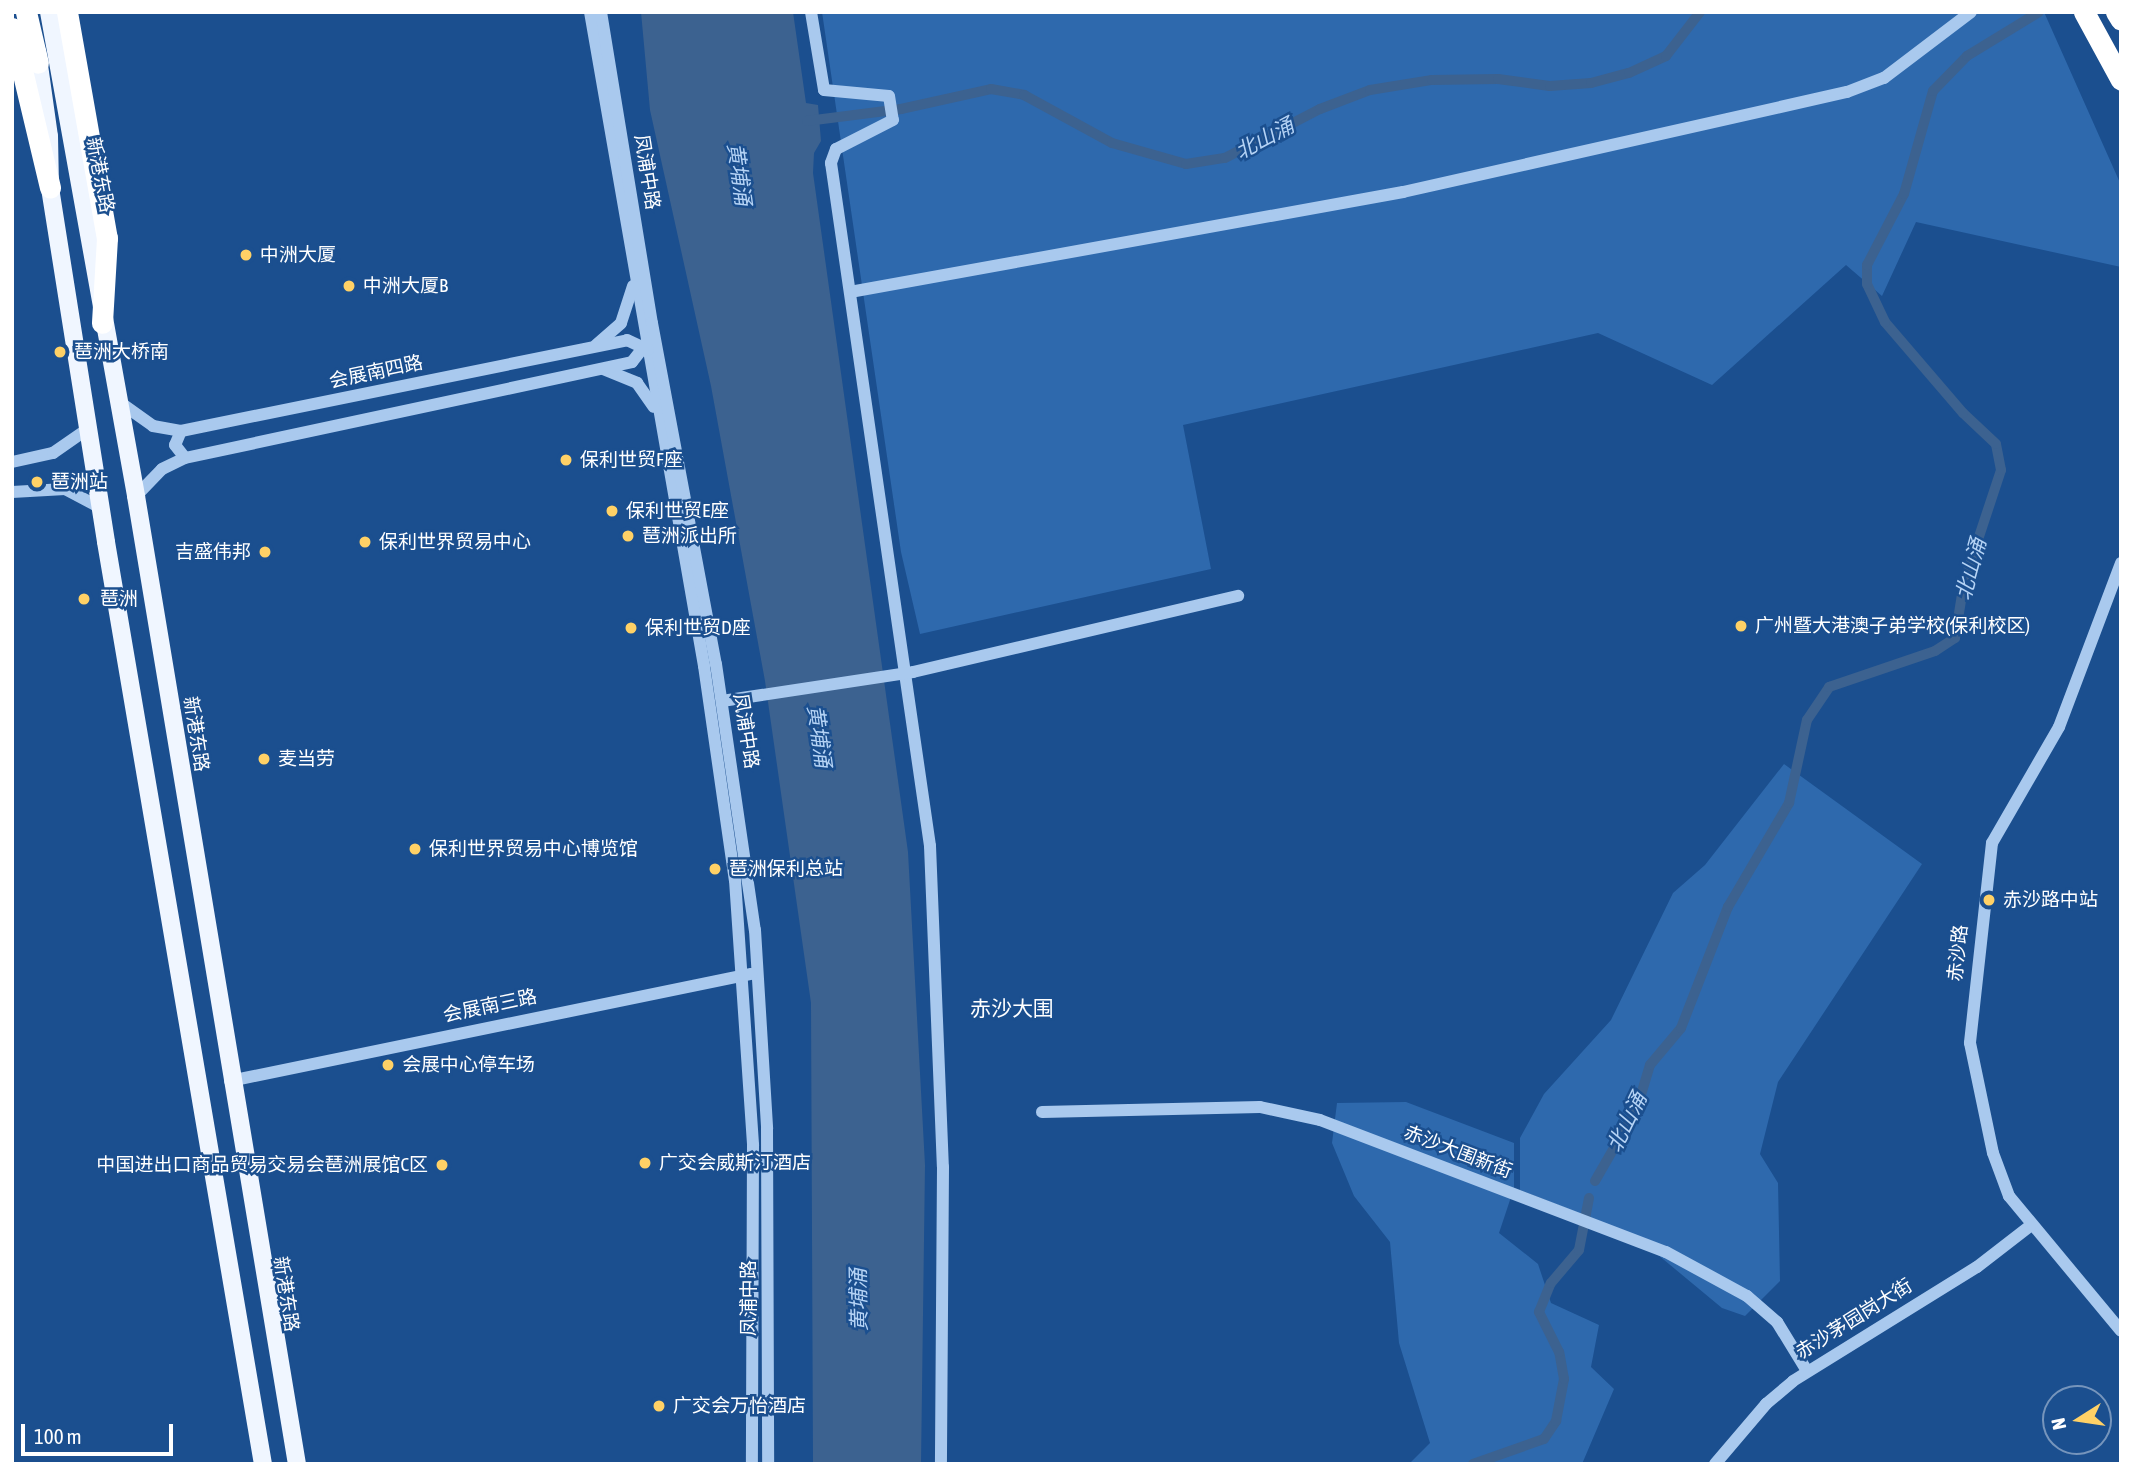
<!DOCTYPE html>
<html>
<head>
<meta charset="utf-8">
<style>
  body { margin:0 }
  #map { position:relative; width:2133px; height:1476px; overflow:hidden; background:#1b4f8f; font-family:"Asap Condensed","Noto Sans SC",sans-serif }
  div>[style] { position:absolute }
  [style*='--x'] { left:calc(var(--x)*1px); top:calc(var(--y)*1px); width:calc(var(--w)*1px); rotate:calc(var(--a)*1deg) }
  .green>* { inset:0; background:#2e69ad }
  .water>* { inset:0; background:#3c6290 }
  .canal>* { height:10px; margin:-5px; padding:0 5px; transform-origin:5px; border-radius:5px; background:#3c6290 }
  .minor>* { height:12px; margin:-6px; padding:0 6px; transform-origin:6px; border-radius:6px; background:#a9c9ee }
  .major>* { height:18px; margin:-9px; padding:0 9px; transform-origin:9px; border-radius:9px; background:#f0f6ff }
  .highway>* { height:21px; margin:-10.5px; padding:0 10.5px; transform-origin:10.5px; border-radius:10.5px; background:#fff }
  .minor-bridge>* { height:12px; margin:-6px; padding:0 6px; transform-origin:6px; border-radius:6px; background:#a9c9ee }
  .dots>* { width:19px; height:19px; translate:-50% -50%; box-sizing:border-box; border:4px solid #1b4f8f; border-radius:50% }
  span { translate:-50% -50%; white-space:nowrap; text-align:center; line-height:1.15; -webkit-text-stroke:5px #1b4f8f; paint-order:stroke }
  .street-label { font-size:19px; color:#fff }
  .poi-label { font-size:19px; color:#fff }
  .left { translate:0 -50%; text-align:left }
  .right { translate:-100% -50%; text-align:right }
  .water-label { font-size:21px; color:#b5d3f5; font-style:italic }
  .neighbourhood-label { font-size:21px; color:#fff }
  .frame { position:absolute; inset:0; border:14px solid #fff; pointer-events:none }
  .north { position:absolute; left:2042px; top:1385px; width:70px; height:70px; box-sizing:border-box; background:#1b4f8f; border:2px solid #7695bc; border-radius:50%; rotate:258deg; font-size:19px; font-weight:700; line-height:28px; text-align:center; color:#fff }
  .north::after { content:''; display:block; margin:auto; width:24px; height:32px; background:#ffd166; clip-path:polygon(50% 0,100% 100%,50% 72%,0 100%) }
  .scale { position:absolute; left:21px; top:1424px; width:152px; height:32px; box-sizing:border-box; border:4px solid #fff; border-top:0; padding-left:9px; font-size:21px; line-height:24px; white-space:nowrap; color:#fff; -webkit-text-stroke:5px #1b4f8f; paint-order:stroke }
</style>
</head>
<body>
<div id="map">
  <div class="green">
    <i style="clip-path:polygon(822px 12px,2044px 12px,2121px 185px,2121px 267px,1916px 222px,1882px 296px,1846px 265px,1712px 385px,1598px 333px,1183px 425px,1211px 569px,920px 634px,901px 552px)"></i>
    <i style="clip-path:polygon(1784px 764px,1922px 864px,1778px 1082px,1760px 1154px,1778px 1183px,1780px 1281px,1745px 1316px,1722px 1308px,1634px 1235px,1520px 1190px,1520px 1138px,1544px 1094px,1611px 1020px,1673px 893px,1705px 865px)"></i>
    <i style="clip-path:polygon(1406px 1102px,1514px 1143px,1514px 1188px,1499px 1233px,1538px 1264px,1551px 1303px,1599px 1325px,1591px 1367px,1614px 1389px,1582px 1464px,1409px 1464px,1430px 1443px,1399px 1343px,1390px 1242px,1354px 1196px,1332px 1143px,1337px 1103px)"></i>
  </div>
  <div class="water">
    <i style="clip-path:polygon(641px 12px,793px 12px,806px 103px,818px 105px,821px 141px,814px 153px,813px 173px,908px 852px,925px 1165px,921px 1464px,813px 1464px,811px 1003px,765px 681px,711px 386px,650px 110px)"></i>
  </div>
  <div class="canal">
    <i style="--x:807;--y:121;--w:95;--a:-7.3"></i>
    <i style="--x:901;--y:109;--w:92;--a:-12.5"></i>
    <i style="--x:991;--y:89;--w:34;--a:10"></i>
    <i style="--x:1024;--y:95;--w:100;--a:28.6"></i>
    <i style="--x:1112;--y:143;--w:77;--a:15.8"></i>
    <i style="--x:1186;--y:164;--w:39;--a:-9"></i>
    <i style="--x:1225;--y:158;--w:107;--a:-27.3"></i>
    <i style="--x:1320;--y:109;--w:53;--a:-20.8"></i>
    <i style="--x:1370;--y:90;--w:63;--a:-9.2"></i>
    <i style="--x:1432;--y:80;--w:66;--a:-0.9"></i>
    <i style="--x:1498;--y:79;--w:52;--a:7.7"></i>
    <i style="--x:1550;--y:86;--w:41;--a:-4.2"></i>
    <i style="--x:1591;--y:83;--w:39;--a:-15"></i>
    <i style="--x:1629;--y:73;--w:41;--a:-24.7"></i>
    <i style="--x:1666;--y:56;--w:56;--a:-52.3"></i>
    <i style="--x:1595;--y:1181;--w:84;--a:-60.1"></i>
    <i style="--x:1637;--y:1108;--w:45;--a:-73.2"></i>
    <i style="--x:1650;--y:1065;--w:48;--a:-50"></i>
    <i style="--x:1681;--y:1028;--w:130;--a:-68.8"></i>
    <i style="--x:1728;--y:907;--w:121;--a:-59.6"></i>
    <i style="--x:1789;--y:803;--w:85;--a:-77.8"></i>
    <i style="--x:1807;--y:720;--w:40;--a:-56"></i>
    <i style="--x:1829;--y:687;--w:112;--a:-18.8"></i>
    <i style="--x:1935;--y:651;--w:24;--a:-33"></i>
    <i style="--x:1955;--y:638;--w:57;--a:-80.9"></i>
    <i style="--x:1964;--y:582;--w:118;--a:-71.7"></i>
    <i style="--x:2001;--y:470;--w:26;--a:-101"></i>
    <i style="--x:1996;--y:444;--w:45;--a:-136.8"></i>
    <i style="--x:1963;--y:413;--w:120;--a:-130.6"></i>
    <i style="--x:1885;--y:322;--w:42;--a:-115.3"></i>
    <i style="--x:1867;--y:284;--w:19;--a:-90"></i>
    <i style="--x:1867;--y:265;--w:80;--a:-62.5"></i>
    <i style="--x:1904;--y:194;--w:107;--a:-74.3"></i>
    <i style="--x:1933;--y:91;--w:49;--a:-45.8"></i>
    <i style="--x:1967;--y:56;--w:84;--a:-31.4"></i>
    <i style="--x:1473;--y:1464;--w:75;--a:-19.4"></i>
    <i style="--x:1544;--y:1439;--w:22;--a:-56"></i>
    <i style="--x:1556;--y:1421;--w:43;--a:-79.2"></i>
    <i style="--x:1564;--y:1379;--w:27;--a:-100"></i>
    <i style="--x:1559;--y:1352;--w:45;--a:-116.6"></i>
    <i style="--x:1539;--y:1312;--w:31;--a:-68"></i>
    <i style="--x:1551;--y:1283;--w:43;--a:-49.7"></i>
    <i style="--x:1579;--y:1250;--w:53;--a:-79.1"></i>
  </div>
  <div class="minor">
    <i style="--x:590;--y:12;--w:664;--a:80.11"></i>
    <i style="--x:704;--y:666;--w:216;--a:81.8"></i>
    <i style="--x:735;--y:880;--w:266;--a:86.1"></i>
    <i style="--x:753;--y:1145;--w:319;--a:90.2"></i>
    <i style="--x:601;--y:12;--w:315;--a:80.7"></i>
    <i style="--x:652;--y:323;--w:347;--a:79.4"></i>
    <i style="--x:716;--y:664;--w:269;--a:81.7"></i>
    <i style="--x:755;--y:930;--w:199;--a:86.5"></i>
    <i style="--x:767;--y:1129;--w:335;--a:89.8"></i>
    <i style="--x:811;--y:12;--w:79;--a:80.5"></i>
    <i style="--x:824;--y:90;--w:65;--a:5.3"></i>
    <i style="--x:889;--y:96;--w:24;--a:81"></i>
    <i style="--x:893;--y:120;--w:64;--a:153"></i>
    <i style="--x:836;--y:149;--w:15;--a:110"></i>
    <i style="--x:831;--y:163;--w:690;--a:81.75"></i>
    <i style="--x:930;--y:846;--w:321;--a:87.7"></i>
    <i style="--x:943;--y:1167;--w:297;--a:90.4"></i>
    <i style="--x:850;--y:292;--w:562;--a:-10.25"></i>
    <i style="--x:1403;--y:192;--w:455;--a:-12.7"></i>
    <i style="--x:1847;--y:92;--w:40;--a:-21"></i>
    <i style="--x:1884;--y:78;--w:109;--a:-37.2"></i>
    <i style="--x:596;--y:345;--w:33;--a:-41"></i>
    <i style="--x:621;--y:323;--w:39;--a:-72"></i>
    <i style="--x:603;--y:369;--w:37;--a:22"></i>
    <i style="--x:637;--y:383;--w:29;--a:55"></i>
    <i style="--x:118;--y:401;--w:43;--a:35.5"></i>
    <i style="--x:153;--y:426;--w:28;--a:10"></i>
    <i style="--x:181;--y:431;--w:455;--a:-11.5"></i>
    <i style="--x:627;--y:340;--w:23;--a:25"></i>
    <i style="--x:181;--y:431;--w:15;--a:113"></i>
    <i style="--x:175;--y:445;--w:16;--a:52"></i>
    <i style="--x:12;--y:462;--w:42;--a:-12.4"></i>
    <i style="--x:53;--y:453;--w:44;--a:-34.8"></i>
    <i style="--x:12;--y:492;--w:53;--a:-3.2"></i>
    <i style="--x:65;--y:489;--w:41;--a:27.8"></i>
    <i style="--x:136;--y:496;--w:37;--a:-46"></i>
    <i style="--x:162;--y:469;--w:25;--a:-26"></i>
    <i style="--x:185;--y:458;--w:457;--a:-12.1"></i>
    <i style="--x:632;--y:362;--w:24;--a:-52"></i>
    <i style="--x:2121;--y:563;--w:175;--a:110.7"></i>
    <i style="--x:2059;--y:727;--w:134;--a:120"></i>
    <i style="--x:1992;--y:843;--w:201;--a:96.3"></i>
    <i style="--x:1970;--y:1043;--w:112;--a:78.2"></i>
    <i style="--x:1993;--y:1153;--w:46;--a:69.6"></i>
    <i style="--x:2009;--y:1196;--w:175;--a:50.3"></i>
    <i style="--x:913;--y:672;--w:334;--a:-13.2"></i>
    <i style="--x:230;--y:1081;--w:532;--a:-11.61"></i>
    <i style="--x:1042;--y:1112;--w:218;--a:-1.3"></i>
    <i style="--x:1260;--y:1107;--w:61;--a:12.2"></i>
    <i style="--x:1320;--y:1120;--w:370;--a:20.9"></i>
    <i style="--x:1666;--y:1252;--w:92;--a:28.5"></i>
    <i style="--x:1747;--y:1296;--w:40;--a:41"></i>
    <i style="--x:1777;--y:1322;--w:57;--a:58.5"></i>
    <i style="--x:1715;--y:1464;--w:79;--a:-49.6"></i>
    <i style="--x:1766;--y:1404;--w:35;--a:-40"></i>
    <i style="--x:1793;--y:1381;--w:216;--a:-31.8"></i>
    <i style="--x:1977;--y:1267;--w:67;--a:-37.7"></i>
  </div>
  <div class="major">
    <i style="--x:49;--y:12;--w:492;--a:79.8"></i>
    <i style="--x:136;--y:496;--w:981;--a:80.56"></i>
    <i style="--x:37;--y:51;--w:86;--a:82"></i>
    <i style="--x:49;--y:136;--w:52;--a:88.9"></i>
    <i style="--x:50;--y:188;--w:358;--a:81"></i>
    <i style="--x:106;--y:542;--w:935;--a:80.34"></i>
  </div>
  <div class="highway">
    <i style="--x:26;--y:12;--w:52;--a:76.8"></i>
    <i style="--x:67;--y:12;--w:230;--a:80"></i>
    <i style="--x:107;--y:238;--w:85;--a:93.4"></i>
    <i style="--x:2084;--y:12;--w:77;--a:61.4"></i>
    <i style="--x:2116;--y:12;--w:9;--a:58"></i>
    <i style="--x:12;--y:28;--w:164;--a:76.6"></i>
  </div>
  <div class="minor-bridge">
    <i style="--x:722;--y:701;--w:193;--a:-8.6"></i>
  </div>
  <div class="dots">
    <i style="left:246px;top:255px;background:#ffd166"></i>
    <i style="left:349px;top:286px;background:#ffd166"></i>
    <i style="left:60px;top:352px;background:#ffd166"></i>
    <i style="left:566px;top:460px;background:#ffd166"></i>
    <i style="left:37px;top:482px;background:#ffd166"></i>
    <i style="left:612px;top:511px;background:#ffd166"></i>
    <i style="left:628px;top:536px;background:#ffd166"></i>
    <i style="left:365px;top:542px;background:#ffd166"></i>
    <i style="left:265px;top:552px;background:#ffd166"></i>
    <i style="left:84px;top:599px;background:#ffd166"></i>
    <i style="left:1741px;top:626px;background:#ffd166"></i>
    <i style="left:631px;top:628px;background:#ffd166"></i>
    <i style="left:264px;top:759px;background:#ffd166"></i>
    <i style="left:415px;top:849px;background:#ffd166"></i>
    <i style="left:715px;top:869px;background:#ffd166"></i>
    <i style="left:1989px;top:900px;background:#ffd166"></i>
    <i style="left:388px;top:1065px;background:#ffd166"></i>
    <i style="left:645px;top:1163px;background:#ffd166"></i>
    <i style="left:442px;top:1165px;background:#ffd166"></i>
    <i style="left:659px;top:1406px;background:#ffd166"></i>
  </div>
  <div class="street-label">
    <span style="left:647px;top:172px;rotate:81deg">凤浦中路</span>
    <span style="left:100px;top:175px;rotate:79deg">新港东路</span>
    <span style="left:376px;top:372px;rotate:-12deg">会展南四路</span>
    <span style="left:746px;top:731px;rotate:81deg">凤浦中路</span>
    <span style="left:196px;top:734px;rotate:81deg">新港东路</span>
    <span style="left:1958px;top:953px;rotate:-84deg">赤沙路</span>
    <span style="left:490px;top:1006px;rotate:-12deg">会展南三路</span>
    <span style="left:1458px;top:1152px;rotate:21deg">赤沙大围新街</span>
    <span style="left:286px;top:1294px;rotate:81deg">新港东路</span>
    <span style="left:749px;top:1298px;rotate:-90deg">凤浦中路</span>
    <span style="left:1854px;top:1319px;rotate:-32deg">赤沙茅园岗大街</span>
  </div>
  <div class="poi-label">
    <span class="left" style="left:260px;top:255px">中洲大厦</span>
    <span class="left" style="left:363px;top:286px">中洲大厦B</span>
    <span class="left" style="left:74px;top:352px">琶洲大桥南</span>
    <span class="left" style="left:580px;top:460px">保利世贸F座</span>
    <span class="left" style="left:51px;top:482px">琶洲站</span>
    <span class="left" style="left:626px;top:511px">保利世贸E座</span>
    <span class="left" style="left:642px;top:536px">琶洲派出所</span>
    <span class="left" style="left:379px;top:542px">保利世界贸易中心</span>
    <span class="right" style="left:251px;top:552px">吉盛伟邦</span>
    <span class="left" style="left:100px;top:599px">琶洲</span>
    <span class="left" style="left:1755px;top:626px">广州暨大港澳子弟学校(保利校区)</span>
    <span class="left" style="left:645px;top:628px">保利世贸D座</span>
    <span class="left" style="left:278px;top:759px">麦当劳</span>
    <span class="left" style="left:429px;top:849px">保利世界贸易中心博览馆</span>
    <span class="left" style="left:729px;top:869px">琶洲保利总站</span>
    <span class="left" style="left:2003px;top:900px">赤沙路中站</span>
    <span class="left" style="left:402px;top:1065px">会展中心停车场</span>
    <span class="left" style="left:659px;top:1163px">广交会威斯汀酒店</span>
    <span class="right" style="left:428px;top:1165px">中国进出口商品贸易交易会琶洲展馆C区</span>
    <span class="left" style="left:673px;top:1406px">广交会万怡酒店</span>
  </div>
  <div class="water-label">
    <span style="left:1264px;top:138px;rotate:-28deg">北山涌</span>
    <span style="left:740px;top:174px;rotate:82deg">黄埔涌</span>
    <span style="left:1970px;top:569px;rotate:-75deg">北山涌</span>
    <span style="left:820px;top:736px;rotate:82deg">黄埔涌</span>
    <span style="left:1626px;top:1122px;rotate:-64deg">北山涌</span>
    <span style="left:858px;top:1300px;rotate:-91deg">黄埔涌</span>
  </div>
  <div class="neighbourhood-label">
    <span style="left:1012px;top:1008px">赤沙大围</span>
  </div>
  <div class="frame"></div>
  <div class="north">N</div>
  <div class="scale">100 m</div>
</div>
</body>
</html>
